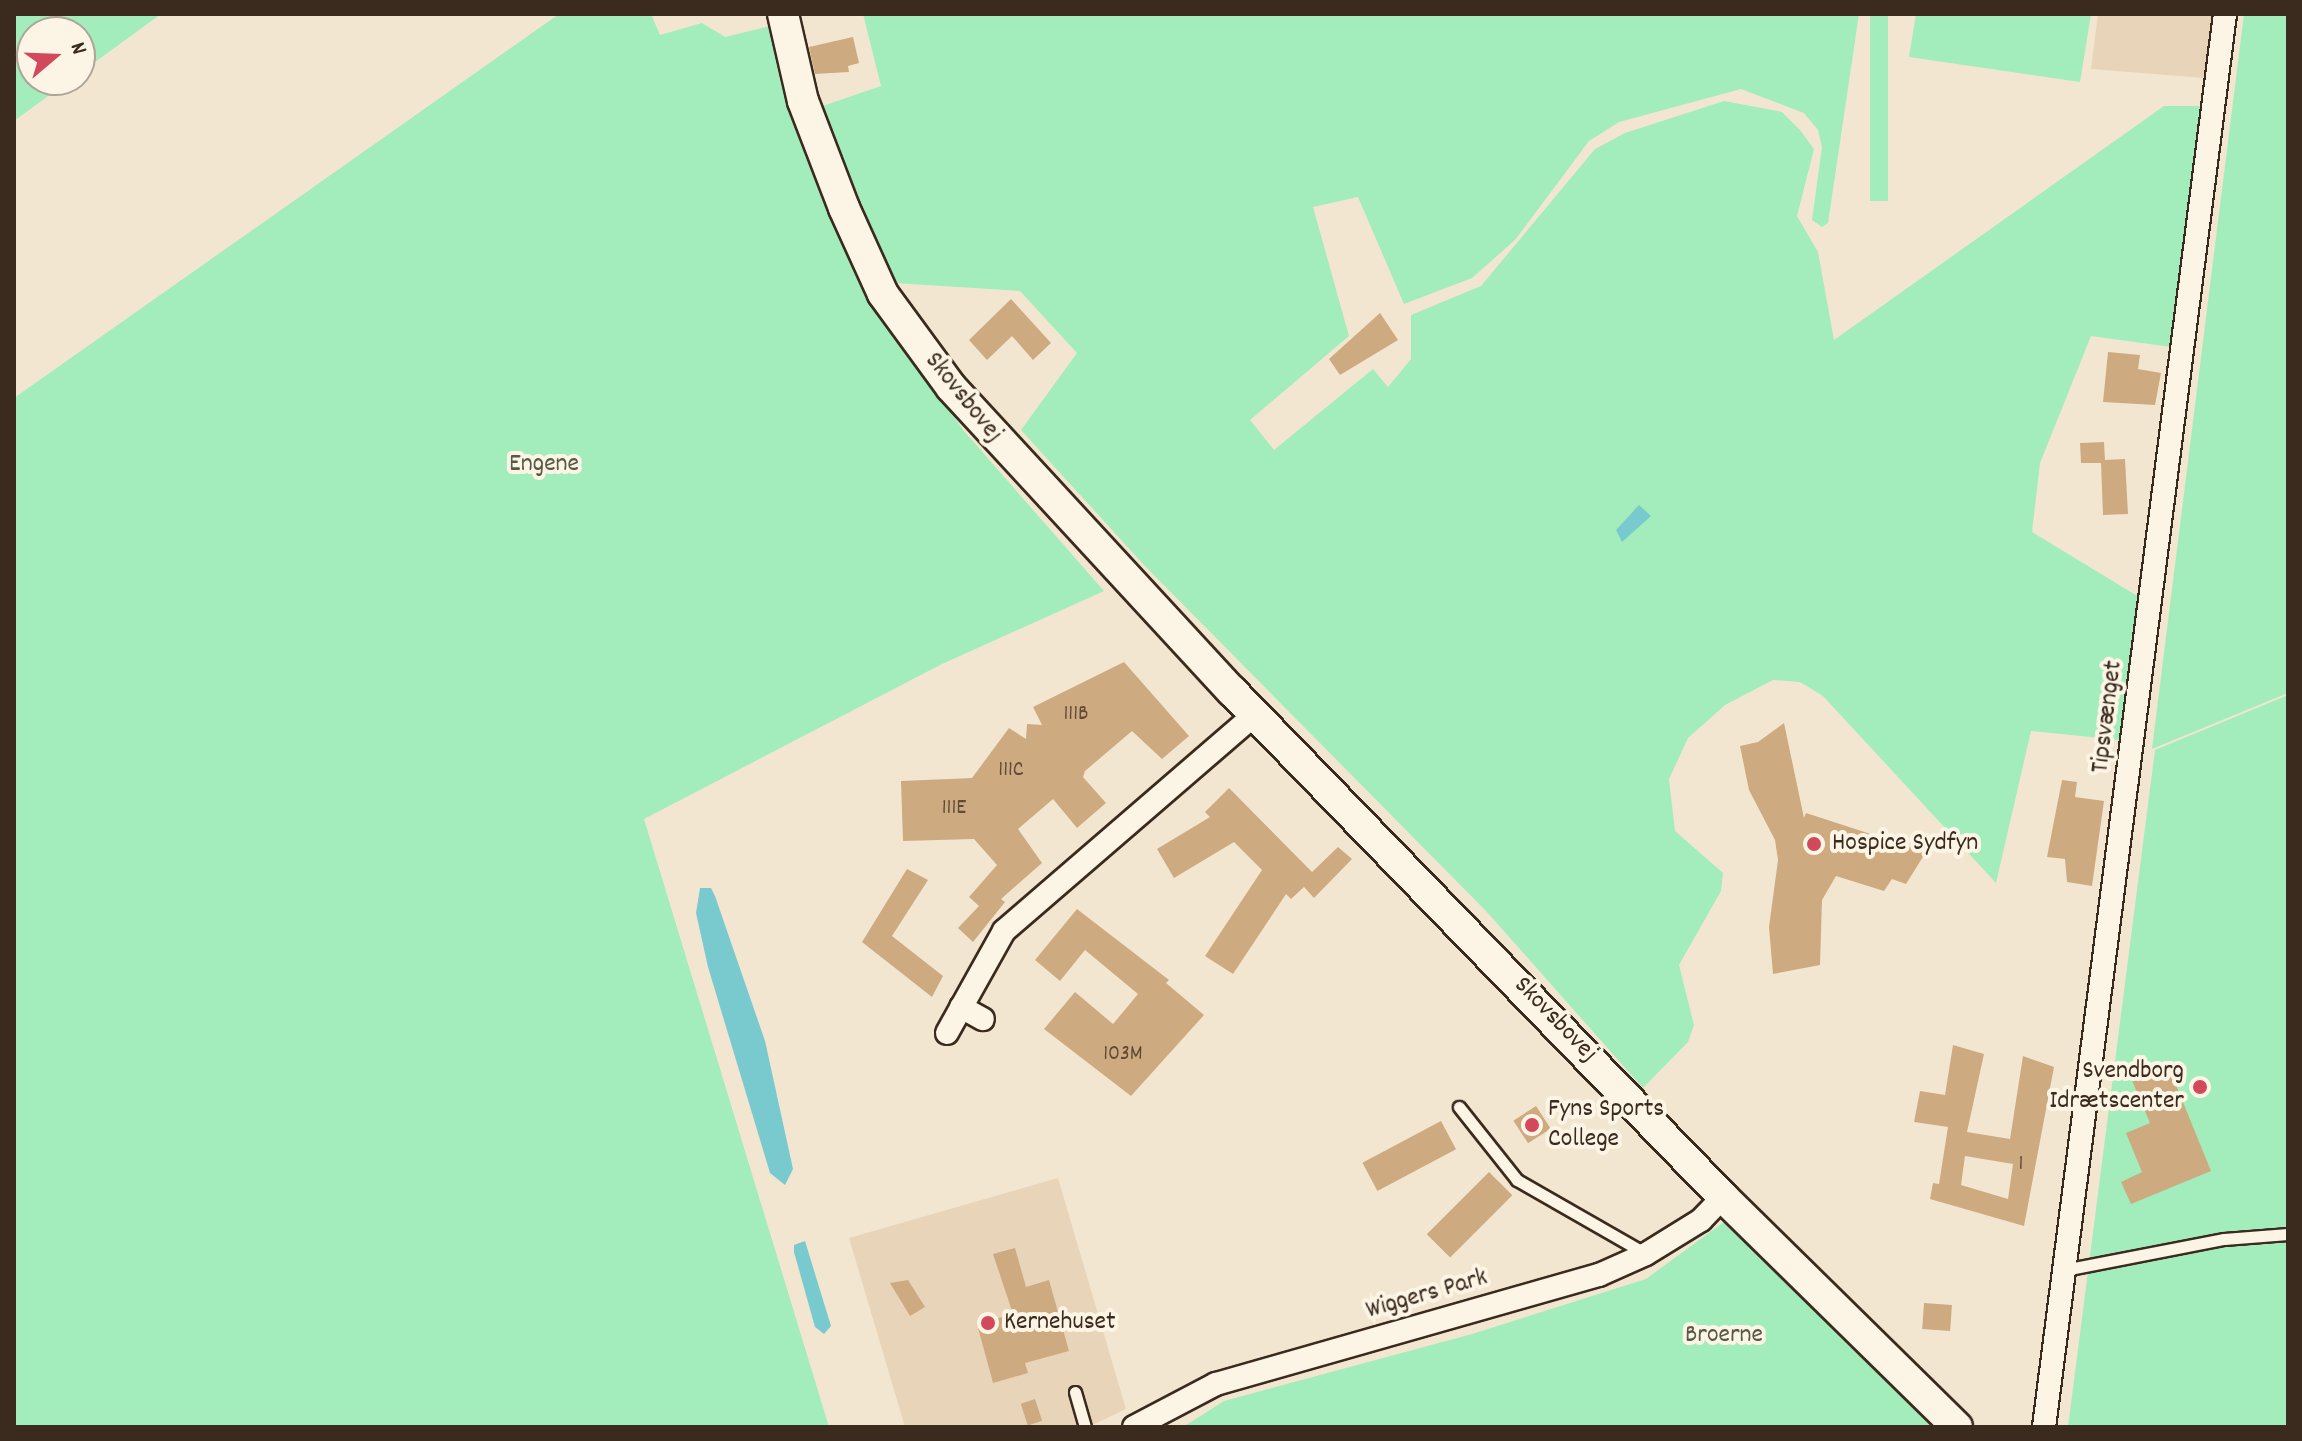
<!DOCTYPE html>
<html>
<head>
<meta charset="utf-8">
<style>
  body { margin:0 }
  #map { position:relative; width:2302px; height:1441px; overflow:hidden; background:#f3e6d1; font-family:Dekko,sans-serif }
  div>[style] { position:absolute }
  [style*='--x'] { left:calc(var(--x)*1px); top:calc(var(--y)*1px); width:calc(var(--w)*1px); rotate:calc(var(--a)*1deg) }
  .built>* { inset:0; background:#e8d4b9 }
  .green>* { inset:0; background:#a3ecbb; transform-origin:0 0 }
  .water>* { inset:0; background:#78cacf }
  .building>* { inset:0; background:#ceaa81; transform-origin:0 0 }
  .roads { filter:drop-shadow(2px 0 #3b2a1e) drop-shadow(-2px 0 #3b2a1e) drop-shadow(0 2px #3b2a1e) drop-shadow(0 -2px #3b2a1e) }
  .lane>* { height:11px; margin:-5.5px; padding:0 5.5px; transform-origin:5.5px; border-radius:5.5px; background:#fcf5e5 }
  .street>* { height:22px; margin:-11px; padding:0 11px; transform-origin:11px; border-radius:11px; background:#fcf5e5 }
  .secondary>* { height:30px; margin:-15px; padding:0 15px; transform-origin:15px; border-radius:15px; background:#fcf5e5 }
  .dots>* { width:22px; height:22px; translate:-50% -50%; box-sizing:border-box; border:4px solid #fcf5e5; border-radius:50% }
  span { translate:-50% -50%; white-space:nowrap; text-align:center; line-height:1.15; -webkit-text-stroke:8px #fcf5e5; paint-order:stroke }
  .number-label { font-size:22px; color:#604a37 }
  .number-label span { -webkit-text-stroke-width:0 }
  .street-label { font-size:26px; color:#3b2a1e }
  .park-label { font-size:26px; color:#555a45 }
  .poi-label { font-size:26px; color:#3b2a1e }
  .left { translate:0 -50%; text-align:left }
  .right { translate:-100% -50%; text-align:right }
  .frame { position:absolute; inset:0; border:16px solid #3b2a1e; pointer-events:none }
  .north { position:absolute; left:16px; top:16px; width:80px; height:80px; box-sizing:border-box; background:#fcf5e5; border:2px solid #afa495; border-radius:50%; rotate:71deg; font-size:22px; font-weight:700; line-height:32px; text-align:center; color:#3b2a1e }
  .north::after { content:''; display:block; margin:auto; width:28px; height:36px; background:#d1495b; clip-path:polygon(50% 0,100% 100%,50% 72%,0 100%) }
</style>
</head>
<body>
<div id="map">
  <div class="built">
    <i style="clip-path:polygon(2098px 14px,2224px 14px,2217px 79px,2091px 69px)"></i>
    <i style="clip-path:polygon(1058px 1178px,1126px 1409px,1088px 1427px,905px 1427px,849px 1238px)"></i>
  </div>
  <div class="green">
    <i style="clip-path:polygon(14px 14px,161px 14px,80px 73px,80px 32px,32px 32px,32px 80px,70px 80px,14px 121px)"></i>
    <i style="clip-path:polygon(559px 14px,651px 14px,660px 35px,702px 23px,725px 37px,770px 26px,805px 156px,865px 291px,964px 431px,1104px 591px,942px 664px,644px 819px,829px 1427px,14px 1427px,14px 398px)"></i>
    <i style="clip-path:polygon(863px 14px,1859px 14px,1828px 223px,1822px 227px,1812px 220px,1822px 147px,1818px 130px,1804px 113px,1741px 89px,1619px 122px,1589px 141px,1515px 240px,1472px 278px,1404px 304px,1358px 197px,1313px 207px,1349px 336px,1250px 420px,1274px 450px,1373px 369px,1388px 387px,1411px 359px,1411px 315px,1481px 286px,1595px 149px,1625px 133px,1724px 101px,1782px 112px,1800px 130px,1814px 149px,1797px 216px,1818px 252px,1834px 340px,2164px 106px,2201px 106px,2171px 347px,2091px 336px,2040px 463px,2032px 532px,2139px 597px,2120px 740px,2031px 731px,1996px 883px,1823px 696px,1800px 682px,1773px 680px,1725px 705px,1688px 738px,1669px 779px,1675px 831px,1723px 873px,1721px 891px,1679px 965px,1694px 1025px,1688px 1042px,1643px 1088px,1486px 911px,1144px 565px,1021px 430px,1077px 353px,1020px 291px,894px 283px,814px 109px,881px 86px)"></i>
    <i style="left:1870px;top:14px;width:18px;height:187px"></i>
    <i style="clip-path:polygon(1916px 14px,2091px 14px,2080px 82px,1909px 57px)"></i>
    <i style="clip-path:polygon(2244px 14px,2288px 14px,2288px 693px,2152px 749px)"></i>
    <i style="clip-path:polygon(2288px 695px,2288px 1427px,2068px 1427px,2155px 750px)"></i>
    <i style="clip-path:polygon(1732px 1216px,1940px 1427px,1183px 1427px,1224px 1401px,1472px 1334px,1646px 1279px)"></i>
  </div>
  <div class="water">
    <i style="clip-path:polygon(1639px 505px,1651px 516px,1622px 542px,1616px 530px)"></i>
    <i style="clip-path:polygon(700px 888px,711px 888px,715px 896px,765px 1041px,793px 1169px,785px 1185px,770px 1173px,708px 967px,696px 913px)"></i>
    <i style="clip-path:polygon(805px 1241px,831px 1326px,824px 1334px,815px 1327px,794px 1252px,794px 1245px)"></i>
  </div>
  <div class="building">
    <i style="clip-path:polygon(853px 37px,859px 63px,848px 66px,849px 72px,815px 74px,809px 47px)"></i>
    <i style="clip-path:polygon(1011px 299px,1051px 343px,1033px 360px,1012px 336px,987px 360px,969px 340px)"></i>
    <i style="clip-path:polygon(1380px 313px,1398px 340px,1340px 375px,1329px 359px)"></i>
    <i style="clip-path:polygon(2108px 352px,2140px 355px,2138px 369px,2161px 373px,2155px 405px,2103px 402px)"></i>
    <i style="clip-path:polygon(2104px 442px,2105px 460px,2125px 459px,2128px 514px,2103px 515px,2101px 463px,2081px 463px,2080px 443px)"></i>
    <i style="clip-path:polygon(1124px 662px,1189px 736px,1162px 759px,1132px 731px,1085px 771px,1083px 777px,1106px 803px,1077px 828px,1053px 799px,1018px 829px,1042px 863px,1001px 899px,1005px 902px,973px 942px,958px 928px,979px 906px,969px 897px,997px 865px,974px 839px,903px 841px,901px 781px,972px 778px,1009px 728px,1026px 739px,1027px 724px,1042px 725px,1033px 707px)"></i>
    <i style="clip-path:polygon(1784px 723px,1804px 818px,1806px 813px,1926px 852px,1906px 884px,1892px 879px,1884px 891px,1836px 876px,1822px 900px,1820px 965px,1773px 974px,1769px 927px,1778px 860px,1775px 840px,1749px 790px,1740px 746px,1758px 742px)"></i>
    <i style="clip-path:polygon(2062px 780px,2077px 782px,2075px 797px,2104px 801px,2092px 886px,2067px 882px,2065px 859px,2047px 857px)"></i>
    <i style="clip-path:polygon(1229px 788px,1312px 872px,1338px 847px,1352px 859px,1314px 898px,1304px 887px,1291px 899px,1286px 894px,1233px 974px,1205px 956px,1262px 870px,1234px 842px,1174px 878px,1157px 849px,1210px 817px,1205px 812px)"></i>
    <i style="clip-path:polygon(907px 869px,928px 880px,892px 936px,943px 976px,932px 997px,862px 942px)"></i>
    <i style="clip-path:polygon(1077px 909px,1169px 980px,1166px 983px,1204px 1015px,1131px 1096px,1044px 1029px,1075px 992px,1113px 1024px,1138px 994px,1085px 950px,1060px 981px,1035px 960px)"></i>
    <i style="clip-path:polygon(evenodd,1953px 1045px,1984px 1054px,1967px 1132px,2010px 1139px,2023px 1056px,2054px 1067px,2024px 1226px,1930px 1199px,1933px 1183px,1939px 1184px,1948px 1127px,1914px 1122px,1920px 1091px,1945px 1095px,1953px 1045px,1965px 1156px,2013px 1164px,2008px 1199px,1961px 1185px,1965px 1156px)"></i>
    <i style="clip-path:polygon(2167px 1063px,2211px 1171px,2131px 1204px,2121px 1182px,2142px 1172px,2126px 1133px,2150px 1123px,2131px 1078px)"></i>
    <i style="left:1536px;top:1106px;width:27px;height:27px;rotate:57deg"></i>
    <i style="left:1441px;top:1121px;width:32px;height:89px;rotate:62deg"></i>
    <i style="left:1489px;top:1172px;width:33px;height:88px;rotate:45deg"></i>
    <i style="clip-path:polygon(1015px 1248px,1026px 1287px,1049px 1280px,1069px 1351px,1025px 1363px,1028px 1373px,993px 1383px,977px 1324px,1013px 1314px,993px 1254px)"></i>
    <i style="clip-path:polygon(908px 1280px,925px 1307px,910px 1316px,890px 1283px)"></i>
    <i style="left:1924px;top:1303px;width:28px;height:26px;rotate:4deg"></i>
    <i style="left:1035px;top:1399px;width:23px;height:15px;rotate:72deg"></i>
  </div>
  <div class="roads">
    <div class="lane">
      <i style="--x:1459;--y:1107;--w:93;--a:51.5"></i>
      <i style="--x:1517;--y:1180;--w:149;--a:29.8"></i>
      <i style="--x:2064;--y:1270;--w:163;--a:-11"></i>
      <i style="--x:2224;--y:1239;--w:64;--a:-4.5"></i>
      <i style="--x:1075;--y:1392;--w:36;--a:74"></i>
    </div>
    <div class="street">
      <i style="--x:961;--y:1007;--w:25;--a:29"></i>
      <i style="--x:947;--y:1033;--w:117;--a:-60.8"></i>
      <i style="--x:1004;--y:931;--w:332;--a:-40.8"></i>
      <i style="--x:1134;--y:1427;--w:93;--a:-27.7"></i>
      <i style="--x:1216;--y:1384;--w:398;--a:-15.9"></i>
      <i style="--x:1599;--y:1275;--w:51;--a:-24.1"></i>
      <i style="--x:1646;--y:1254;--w:65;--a:-31.7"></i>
      <i style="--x:1701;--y:1220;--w:32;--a:-46"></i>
      <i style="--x:2044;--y:1427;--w:1425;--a:-82.7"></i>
    </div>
    <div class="secondary">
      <i style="--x:783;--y:14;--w:89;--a:77.1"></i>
      <i style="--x:803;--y:101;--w:115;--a:69"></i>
      <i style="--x:844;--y:208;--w:94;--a:65.6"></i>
      <i style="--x:883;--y:294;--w:115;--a:53.8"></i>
      <i style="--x:951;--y:387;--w:414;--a:47.3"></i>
      <i style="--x:1232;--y:691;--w:705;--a:45.86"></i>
      <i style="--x:1723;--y:1197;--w:328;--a:44.5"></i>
    </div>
  </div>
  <div class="dots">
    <i style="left:1814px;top:844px;background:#d1495b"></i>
    <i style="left:2200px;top:1087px;background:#d1495b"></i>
    <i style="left:1532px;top:1125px;background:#d1495b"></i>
    <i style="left:988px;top:1323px;background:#d1495b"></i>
  </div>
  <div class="number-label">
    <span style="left:1076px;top:715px">111B</span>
    <span style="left:1011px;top:771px">111C</span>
    <span style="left:954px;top:809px">111E</span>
    <span style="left:1123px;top:1055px">103M</span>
    <span style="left:2021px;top:1165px">1</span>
  </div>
  <div class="street-label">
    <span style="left:963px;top:398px;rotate:51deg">Skovsbovej</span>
    <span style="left:2108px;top:717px;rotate:-83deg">Tipsvænget</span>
    <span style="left:1555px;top:1020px;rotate:46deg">Skovsbovej</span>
    <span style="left:1427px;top:1295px;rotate:-16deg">Wiggers Park</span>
  </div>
  <div class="park-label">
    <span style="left:544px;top:465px">Engene</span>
    <span style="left:1724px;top:1336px">Broerne</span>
  </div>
  <div class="poi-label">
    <span class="left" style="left:1832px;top:844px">Hospice Sydfyn</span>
    <span class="right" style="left:2184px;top:1087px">Svendborg<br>Idrætscenter</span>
    <span class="left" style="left:1548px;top:1125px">Fyns Sports<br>College</span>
    <span class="left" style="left:1004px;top:1323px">Kernehuset</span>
  </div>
  <div class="frame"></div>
  <div class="north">N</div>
</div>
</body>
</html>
